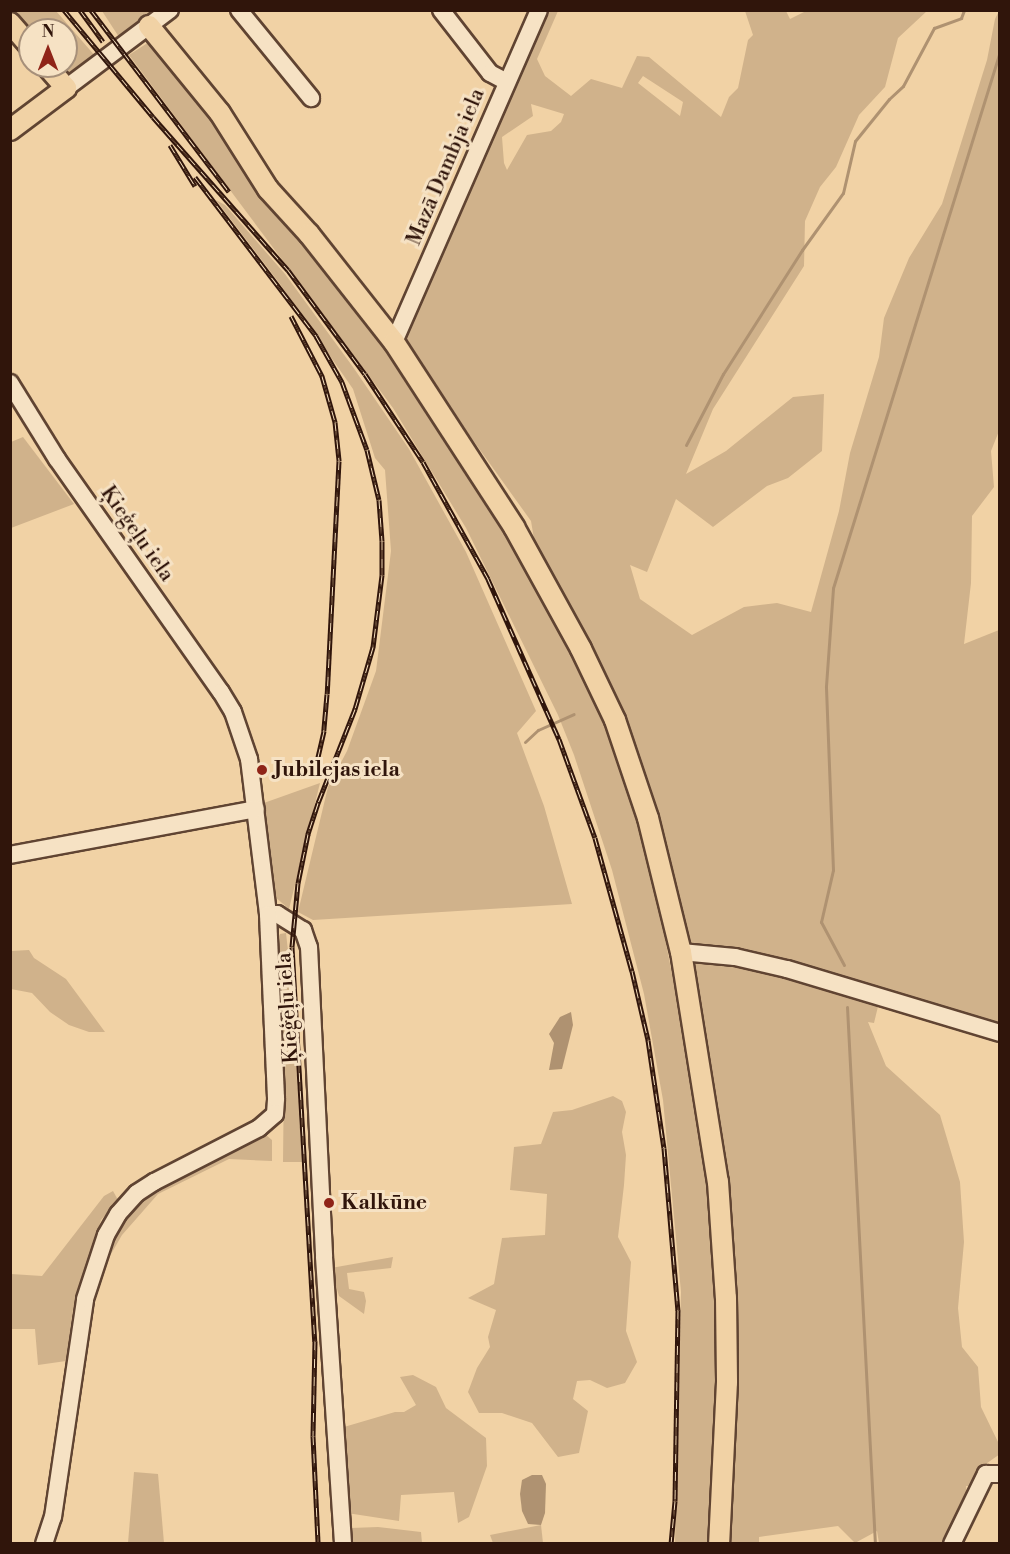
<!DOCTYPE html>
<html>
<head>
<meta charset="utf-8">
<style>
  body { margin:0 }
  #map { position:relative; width:1010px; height:1554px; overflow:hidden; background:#f1d2a5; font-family:"Libre Bodoni",serif }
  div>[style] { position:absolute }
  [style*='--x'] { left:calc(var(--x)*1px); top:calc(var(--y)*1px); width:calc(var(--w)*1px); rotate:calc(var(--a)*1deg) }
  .green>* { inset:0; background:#d0b28b }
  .water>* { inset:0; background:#af9271 }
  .stream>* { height:3px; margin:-1.5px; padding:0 1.5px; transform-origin:1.5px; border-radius:1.5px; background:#af9271 }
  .roads { filter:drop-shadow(2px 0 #604432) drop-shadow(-2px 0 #604432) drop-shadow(0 2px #604432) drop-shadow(0 -2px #604432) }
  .minor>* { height:16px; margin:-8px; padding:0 8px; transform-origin:8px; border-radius:8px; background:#f6e2c4 }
  .major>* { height:20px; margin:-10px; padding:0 10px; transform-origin:10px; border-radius:10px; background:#f1d2a5 }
  .rail>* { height:5px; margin-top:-2.5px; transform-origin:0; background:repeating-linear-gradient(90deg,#f6e2c4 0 9px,#30150b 0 18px); box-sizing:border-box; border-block:2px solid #30150b }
  .dots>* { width:16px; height:16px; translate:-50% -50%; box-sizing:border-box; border:3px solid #f6e2c4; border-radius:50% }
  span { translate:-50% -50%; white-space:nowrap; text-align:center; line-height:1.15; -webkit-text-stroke:6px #f6e2c4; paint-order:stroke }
  .street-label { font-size:21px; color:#30150b }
  .poi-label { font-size:21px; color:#30150b; font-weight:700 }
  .left { translate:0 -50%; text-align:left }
  .frame { position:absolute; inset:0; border:12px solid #30150b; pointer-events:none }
  .north { position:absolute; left:18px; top:18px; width:60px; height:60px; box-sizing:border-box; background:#f6e2c4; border:2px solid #a7907a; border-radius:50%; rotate:0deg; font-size:16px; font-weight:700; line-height:24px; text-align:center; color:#30150b }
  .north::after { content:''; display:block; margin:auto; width:21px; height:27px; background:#8f2418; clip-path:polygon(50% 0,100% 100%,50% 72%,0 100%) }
</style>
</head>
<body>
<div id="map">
  <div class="green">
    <i style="clip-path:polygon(10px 11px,56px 11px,96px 57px,77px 72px,67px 72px,59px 66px,66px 66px,66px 30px,30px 30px,30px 36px)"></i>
    <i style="clip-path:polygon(102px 11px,151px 11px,119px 37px)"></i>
    <i style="clip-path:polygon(evenodd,543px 11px,558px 11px,537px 59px,545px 76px,571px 96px,591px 79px,622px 88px,637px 56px,649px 57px,721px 117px,729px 97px,738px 88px,748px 40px,753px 35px,745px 11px,786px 11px,790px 19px,806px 11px,927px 11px,898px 38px,885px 87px,859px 115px,836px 167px,820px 187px,805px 221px,804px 266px,713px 409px,686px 474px,726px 451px,793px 397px,824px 394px,822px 451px,788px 478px,767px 486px,713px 527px,676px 499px,647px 572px,630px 565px,640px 599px,692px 635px,744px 607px,777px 603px,811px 612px,839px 511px,850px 453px,879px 357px,884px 318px,909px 258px,942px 204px,987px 60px,995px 19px,999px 11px,999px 431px,991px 451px,994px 487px,972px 516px,971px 583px,964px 644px,999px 630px,999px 1035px,882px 990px,874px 1023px,868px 1022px,886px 1066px,940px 1115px,960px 1182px,964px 1242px,958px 1308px,962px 1347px,978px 1367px,981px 1407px,999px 1444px,1000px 1454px,980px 1468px,971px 1486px,966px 1486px,968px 1506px,949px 1543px,879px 1543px,877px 1531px,855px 1543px,838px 1526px,759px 1537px,759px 1543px,726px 1543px,733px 1447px,699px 1018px,591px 650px,534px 539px,531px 521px,427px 376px,407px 348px,403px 336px,511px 88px,520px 73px,520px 66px,543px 11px,643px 76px,683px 102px,680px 116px,638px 83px,643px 76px,543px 11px,531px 104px,564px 114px,561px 122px,551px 131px,527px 135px,507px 170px,504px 163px,502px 137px,533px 116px,531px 104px)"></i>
    <i style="clip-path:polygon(149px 42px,166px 64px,174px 67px,385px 343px,487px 498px,572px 646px,620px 759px,651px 867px,700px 1117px,703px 1154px,714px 1210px,721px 1356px,715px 1401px,718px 1425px,710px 1543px,675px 1543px,681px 1292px,663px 1100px,644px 994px,612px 870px,574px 755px,558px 715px,466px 528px,393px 408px,129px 55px)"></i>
    <i style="clip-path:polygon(216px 200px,225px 205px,285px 274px,353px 367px,409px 449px,466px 552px,536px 711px,517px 733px,544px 806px,572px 904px,313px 920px,298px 912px,328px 787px,347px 751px,376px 671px,391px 551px,385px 470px,375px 458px,353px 389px,280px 284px)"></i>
    <i style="clip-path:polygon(23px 437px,74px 504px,11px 528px,11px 442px)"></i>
    <i style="clip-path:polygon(320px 783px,289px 909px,274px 896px,261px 804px)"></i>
    <i style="clip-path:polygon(286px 933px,290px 969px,302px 1162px,283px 1162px,284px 1072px,275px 961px,275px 943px,280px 934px)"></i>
    <i style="clip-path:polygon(29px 950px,34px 958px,66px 979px,105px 1032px,89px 1032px,69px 1025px,50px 1012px,32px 993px,11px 989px,11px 951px)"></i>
    <i style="clip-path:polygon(613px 1096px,622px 1101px,626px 1112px,622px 1132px,626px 1155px,624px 1185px,618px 1237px,631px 1262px,626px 1331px,637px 1362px,625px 1383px,607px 1388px,590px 1380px,577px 1381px,573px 1399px,588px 1411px,579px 1453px,558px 1457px,532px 1423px,502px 1413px,479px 1413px,468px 1392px,477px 1368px,490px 1347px,488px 1337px,496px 1310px,468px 1298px,494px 1284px,502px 1238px,545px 1235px,547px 1194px,510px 1190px,514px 1147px,541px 1144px,553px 1112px,572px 1110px)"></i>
    <i style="clip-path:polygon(266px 1135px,272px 1140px,272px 1161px,229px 1159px,158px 1194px,122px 1235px,107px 1261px,115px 1235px,124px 1220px,145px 1200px,189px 1173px)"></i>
    <i style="clip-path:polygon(113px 1191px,118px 1200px,101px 1220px,73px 1309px,66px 1361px,38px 1365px,35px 1329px,11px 1329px,11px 1274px,42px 1276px,104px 1196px)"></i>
    <i style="clip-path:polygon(393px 1257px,391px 1268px,347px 1273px,349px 1289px,364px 1292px,366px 1301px,364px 1314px,339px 1296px,331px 1268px)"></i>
    <i style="clip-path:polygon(413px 1375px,436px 1387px,446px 1408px,486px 1438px,487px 1466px,469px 1517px,458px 1523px,454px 1492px,401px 1495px,399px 1521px,347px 1513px,344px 1427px,395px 1412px,404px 1412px,416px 1405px,400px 1377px)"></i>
    <i style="clip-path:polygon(134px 1472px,158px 1474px,164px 1543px,128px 1543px)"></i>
    <i style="clip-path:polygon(541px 1525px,543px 1543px,493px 1543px,490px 1535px)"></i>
    <i style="clip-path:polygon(378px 1527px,421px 1532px,422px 1543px,349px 1543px,351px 1528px)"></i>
  </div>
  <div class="water">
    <i style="clip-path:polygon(571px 1012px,573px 1025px,562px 1069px,549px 1070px,554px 1043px,549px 1034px,560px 1017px)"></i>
    <i style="clip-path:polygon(532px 1475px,542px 1475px,546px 1484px,545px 1513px,541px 1525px,528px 1524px,522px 1511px,520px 1494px,522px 1480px)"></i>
  </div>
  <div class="stream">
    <i style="--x:686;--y:445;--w:80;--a:-62.5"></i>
    <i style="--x:723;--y:374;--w:147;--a:-57.5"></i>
    <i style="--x:802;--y:250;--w:70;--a:-54.3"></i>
    <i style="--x:843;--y:193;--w:53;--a:-77"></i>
    <i style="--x:855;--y:141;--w:54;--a:-51"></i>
    <i style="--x:889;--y:99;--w:19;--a:-43"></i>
    <i style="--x:903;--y:86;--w:66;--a:-61.9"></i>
    <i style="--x:934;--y:28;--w:29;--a:-20"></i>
    <i style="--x:961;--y:18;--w:9;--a:-69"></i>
    <i style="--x:525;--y:742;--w:18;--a:-43"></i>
    <i style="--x:538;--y:730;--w:39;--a:-24"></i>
    <i style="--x:844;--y:965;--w:49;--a:-118.1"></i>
    <i style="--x:821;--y:922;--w:53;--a:-77"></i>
    <i style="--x:833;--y:870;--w:184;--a:-92.2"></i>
    <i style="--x:826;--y:686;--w:98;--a:-85.9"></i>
    <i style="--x:833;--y:588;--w:562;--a:-72.72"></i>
    <i style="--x:847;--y:1007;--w:538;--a:87.02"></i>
  </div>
  <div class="roads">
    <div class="minor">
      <i style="--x:239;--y:10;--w:114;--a:50.7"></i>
      <i style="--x:441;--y:10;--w:80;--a:52.1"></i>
      <i style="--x:490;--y:73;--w:19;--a:28"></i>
      <i style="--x:66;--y:88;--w:130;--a:-36.9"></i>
      <i style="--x:394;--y:342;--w:362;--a:-66.4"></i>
      <i style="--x:10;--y:383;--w:89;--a:58.3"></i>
      <i style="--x:57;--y:459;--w:285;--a:54.9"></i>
      <i style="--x:221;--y:692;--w:23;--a:59"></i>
      <i style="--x:233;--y:712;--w:50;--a:71.2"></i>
      <i style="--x:249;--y:759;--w:156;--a:83"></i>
      <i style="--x:268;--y:914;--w:9;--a:0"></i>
      <i style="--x:277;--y:914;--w:31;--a:32"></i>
      <i style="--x:303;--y:930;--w:18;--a:71"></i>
      <i style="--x:309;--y:947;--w:310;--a:87.2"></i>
      <i style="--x:324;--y:1257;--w:288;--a:86.2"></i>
      <i style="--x:10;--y:855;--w:250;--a:-10.6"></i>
      <i style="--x:681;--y:952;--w:54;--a:5.3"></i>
      <i style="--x:735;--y:957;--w:53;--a:13"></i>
      <i style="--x:787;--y:969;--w:222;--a:16.7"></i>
      <i style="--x:44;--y:1544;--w:28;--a:-72"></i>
      <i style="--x:53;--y:1517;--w:220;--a:-81.6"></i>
      <i style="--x:85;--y:1299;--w:67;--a:-71.8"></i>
      <i style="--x:106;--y:1235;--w:24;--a:-60"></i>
      <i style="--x:118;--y:1214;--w:28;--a:-48"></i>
      <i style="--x:137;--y:1193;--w:20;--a:-33"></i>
      <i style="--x:154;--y:1182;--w:118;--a:-27.2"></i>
      <i style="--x:259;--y:1128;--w:21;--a:-41"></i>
      <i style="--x:275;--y:1114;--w:16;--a:-86"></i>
      <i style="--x:276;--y:1098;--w:184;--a:-92.5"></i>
      <i style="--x:952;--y:1544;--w:78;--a:-64.1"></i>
      <i style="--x:986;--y:1474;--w:14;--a:0"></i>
    </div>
    <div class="major">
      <i style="--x:10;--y:23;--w:30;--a:49"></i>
      <i style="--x:149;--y:26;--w:112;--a:50.8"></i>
      <i style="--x:220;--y:113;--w:90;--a:57.7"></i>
      <i style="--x:268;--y:189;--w:61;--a:47.7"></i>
      <i style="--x:309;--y:234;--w:137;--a:51.8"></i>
      <i style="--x:394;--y:342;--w:221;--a:57"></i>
      <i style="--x:514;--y:527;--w:139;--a:61.2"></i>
      <i style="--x:581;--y:649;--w:79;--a:64.4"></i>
      <i style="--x:615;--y:720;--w:103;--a:71.4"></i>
      <i style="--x:648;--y:818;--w:138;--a:76.2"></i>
      <i style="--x:681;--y:952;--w:233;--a:80.9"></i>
      <i style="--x:718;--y:1182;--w:116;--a:86.1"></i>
      <i style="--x:726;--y:1298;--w:84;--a:89.3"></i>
      <i style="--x:727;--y:1382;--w:162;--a:92.8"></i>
      <i style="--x:10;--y:130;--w:70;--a:-36.9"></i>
      <i style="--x:66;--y:88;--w:29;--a:-131"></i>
    </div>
  </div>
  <div class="rail">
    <i style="--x:64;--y:10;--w:139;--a:50.2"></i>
    <i style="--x:153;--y:117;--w:204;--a:48.6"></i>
    <i style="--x:288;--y:270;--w:129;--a:53.5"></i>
    <i style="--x:365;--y:374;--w:105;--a:56.6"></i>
    <i style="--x:423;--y:462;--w:134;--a:60.9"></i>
    <i style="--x:488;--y:579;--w:175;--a:66.1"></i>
    <i style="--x:559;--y:739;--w:105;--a:70"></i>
    <i style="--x:595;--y:838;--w:138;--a:74.5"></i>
    <i style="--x:632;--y:971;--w:71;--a:76.9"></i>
    <i style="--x:648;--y:1040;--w:109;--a:81.6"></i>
    <i style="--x:664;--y:1148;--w:163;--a:85.1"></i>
    <i style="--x:678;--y:1310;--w:191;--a:90.9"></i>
    <i style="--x:675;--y:1501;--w:43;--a:95.3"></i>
    <i style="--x:80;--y:10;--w:39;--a:54"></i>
    <i style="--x:91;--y:10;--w:228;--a:52.8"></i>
    <i style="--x:170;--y:145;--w:48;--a:58.6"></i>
    <i style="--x:195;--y:177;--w:200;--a:52.7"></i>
    <i style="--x:316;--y:336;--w:53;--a:60.5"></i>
    <i style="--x:342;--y:382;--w:72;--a:69.8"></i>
    <i style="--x:367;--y:450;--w:51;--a:76.5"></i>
    <i style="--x:379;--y:500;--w:41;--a:85.8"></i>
    <i style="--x:382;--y:541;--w:34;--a:90"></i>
    <i style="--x:382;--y:575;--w:73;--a:97.1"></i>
    <i style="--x:373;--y:647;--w:65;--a:106.2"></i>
    <i style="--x:355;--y:709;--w:101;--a:111.5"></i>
    <i style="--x:318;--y:803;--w:33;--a:108"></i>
    <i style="--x:308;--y:834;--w:50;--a:101.5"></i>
    <i style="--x:298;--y:883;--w:64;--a:95.4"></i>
    <i style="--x:292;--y:947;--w:395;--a:86.7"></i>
    <i style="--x:315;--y:1341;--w:95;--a:91.2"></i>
    <i style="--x:313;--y:1436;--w:108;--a:87.3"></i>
    <i style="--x:291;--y:316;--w:68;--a:62.7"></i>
    <i style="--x:322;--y:376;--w:48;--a:74.2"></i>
    <i style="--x:335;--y:422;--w:39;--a:84"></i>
    <i style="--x:339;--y:461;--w:233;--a:92.9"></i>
    <i style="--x:327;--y:694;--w:37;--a:95"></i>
    <i style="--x:324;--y:731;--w:35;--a:103"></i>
  </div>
  <div class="dots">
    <i style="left:262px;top:770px;background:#8f2418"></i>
    <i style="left:329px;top:1203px;background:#8f2418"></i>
  </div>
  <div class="street-label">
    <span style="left:446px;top:167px;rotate:-67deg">Mazā Dambja iela</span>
    <span style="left:137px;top:534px;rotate:55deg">Ķieģeļu iela</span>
    <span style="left:288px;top:1008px;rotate:-94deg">Ķieģeļu iela</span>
  </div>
  <div class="poi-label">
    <span class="left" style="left:274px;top:770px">Jubilejas iela</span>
    <span class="left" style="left:341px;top:1203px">Kalkūne</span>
  </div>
  <div class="frame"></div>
  <div class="north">N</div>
</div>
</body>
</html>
